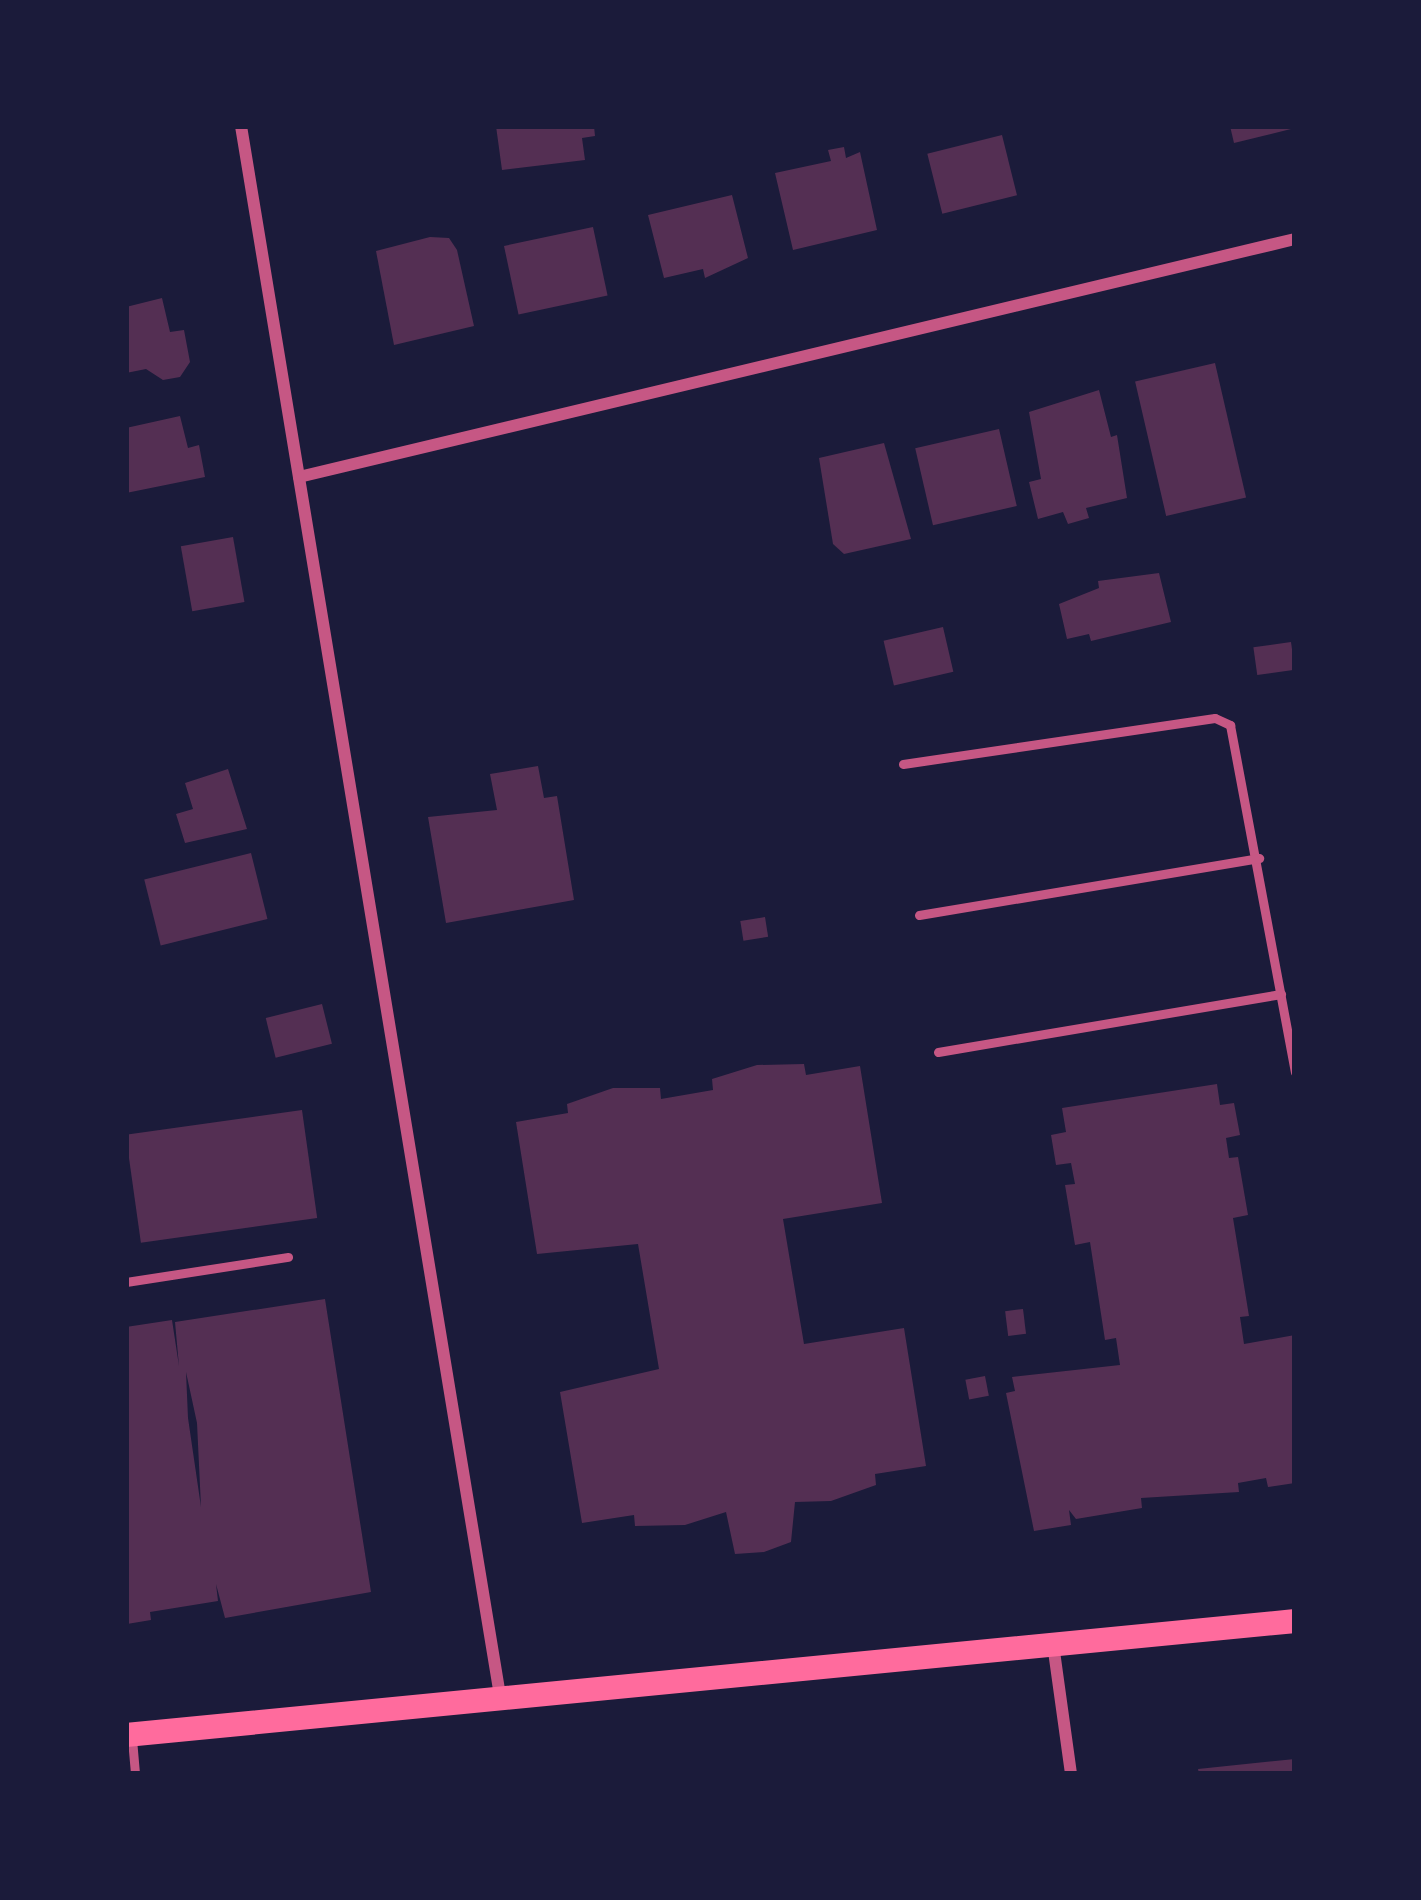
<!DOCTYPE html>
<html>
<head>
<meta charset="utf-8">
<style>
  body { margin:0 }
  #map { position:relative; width:1421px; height:1900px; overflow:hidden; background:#1b1b3a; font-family:Barlow,sans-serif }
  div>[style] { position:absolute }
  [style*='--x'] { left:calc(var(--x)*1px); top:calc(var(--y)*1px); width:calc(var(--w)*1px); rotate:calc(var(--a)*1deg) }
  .building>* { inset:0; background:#542f53; transform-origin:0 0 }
  .service>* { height:9px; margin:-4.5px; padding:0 4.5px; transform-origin:4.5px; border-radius:4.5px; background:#c65784 }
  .minor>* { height:12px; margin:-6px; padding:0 6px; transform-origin:6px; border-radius:6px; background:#c65784 }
  .secondary>* { height:24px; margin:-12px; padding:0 12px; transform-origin:12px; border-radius:12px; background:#ff6b9d }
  span { translate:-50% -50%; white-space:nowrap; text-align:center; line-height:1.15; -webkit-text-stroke:10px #1b1b3a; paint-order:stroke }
  .frame { position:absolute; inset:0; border:129px solid #1b1b3a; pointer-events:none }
</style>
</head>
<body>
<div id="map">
  <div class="building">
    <i style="clip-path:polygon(496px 126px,594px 126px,595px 136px,582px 138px,585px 160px,502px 170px)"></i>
    <i style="clip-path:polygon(1230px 126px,1295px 126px,1295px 128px,1234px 143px)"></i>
    <i style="left:1002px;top:135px;width:62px;height:77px;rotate:76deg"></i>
    <i style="clip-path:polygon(844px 147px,846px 158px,860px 152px,877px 230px,793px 250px,775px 173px,831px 161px,828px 150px)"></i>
    <i style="clip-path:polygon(732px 195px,748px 258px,705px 278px,703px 269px,664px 278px,648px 215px)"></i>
    <i style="left:593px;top:227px;width:70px;height:91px;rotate:78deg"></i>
    <i style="clip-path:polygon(430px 237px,449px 238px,457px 250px,474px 326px,394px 345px,376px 251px)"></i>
    <i style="clip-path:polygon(162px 298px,170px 332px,184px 330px,190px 362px,180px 377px,163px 380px,146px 369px,126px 373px,126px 307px)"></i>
    <i style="left:1215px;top:363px;width:138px;height:82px;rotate:77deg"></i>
    <i style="clip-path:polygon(1099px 390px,1111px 437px,1117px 435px,1127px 498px,1086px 508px,1089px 518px,1068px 524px,1063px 512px,1038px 519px,1029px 482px,1041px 479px,1029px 412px)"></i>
    <i style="clip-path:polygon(180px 416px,188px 448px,199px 445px,205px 477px,126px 493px,126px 428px)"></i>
    <i style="left:999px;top:429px;width:79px;height:86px;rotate:77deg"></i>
    <i style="clip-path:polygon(884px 443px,911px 539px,844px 554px,833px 544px,819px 458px)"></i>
    <i style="left:233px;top:537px;width:66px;height:53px;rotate:80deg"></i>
    <i style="clip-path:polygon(1159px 573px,1171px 622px,1091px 641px,1089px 634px,1067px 639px,1059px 604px,1099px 588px,1098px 581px)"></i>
    <i style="left:943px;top:627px;width:46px;height:61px;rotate:77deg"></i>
    <i style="left:1291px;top:642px;width:28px;height:38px;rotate:82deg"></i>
    <i style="clip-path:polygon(538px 766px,544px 798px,557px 796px,574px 900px,446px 923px,428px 817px,497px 810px,490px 774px)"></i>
    <i style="clip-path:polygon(228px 769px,247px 829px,185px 843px,176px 814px,193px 809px,185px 783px)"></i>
    <i style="left:251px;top:853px;width:68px;height:110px;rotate:76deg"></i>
    <i style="left:765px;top:917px;width:20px;height:25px;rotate:81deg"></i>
    <i style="left:322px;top:1004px;width:41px;height:58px;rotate:76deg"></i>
    <i style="clip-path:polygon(804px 1064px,806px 1075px,860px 1066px,882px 1203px,783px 1219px,804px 1344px,904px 1328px,926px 1466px,875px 1474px,876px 1485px,831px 1501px,795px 1502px,791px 1542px,764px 1552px,735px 1554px,726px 1512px,685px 1525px,635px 1526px,634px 1515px,582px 1523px,560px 1392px,659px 1369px,638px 1244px,537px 1254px,516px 1122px,568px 1113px,567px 1104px,613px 1088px,660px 1088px,661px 1099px,713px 1090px,712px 1079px,757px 1065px)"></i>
    <i style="clip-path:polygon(1217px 1084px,1220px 1105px,1234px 1103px,1240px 1135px,1226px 1138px,1229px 1158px,1238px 1157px,1248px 1215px,1233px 1218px,1249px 1316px,1240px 1317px,1244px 1344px,1295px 1335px,1295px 1483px,1268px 1487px,1266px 1478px,1238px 1483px,1239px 1492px,1141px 1498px,1142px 1508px,1076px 1519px,1069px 1510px,1071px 1525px,1034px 1531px,1006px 1393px,1015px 1391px,1012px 1377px,1120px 1365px,1116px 1338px,1105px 1340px,1090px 1242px,1075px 1245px,1065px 1185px,1075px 1184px,1071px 1163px,1056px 1165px,1051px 1135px,1066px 1132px,1062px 1108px)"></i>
    <i style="left:302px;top:1110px;width:109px;height:178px;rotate:82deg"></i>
    <i style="clip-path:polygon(evenodd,325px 1299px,371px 1592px,225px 1618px,216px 1584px,218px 1601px,150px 1612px,151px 1620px,127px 1624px,126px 1327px,172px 1320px,179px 1366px,175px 1322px,325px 1299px,186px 1372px,197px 1423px,201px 1507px,188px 1418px,186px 1372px)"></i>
    <i style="left:1023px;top:1309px;width:25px;height:18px;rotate:83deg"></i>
    <i style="left:985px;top:1376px;width:20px;height:20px;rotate:79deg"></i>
    <i style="clip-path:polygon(1295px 1759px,1295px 1774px,1199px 1774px,1198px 1769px)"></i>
  </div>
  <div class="service">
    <i style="--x:903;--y:764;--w:315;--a:-8.4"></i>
    <i style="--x:1215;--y:718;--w:17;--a:25"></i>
    <i style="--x:1230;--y:725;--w:353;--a:79.4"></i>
    <i style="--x:919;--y:915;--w:345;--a:-9.5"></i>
    <i style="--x:938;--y:1052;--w:348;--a:-9.6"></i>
    <i style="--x:126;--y:1282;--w:164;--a:-8.8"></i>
    <i style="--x:132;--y:1739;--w:35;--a:85"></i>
  </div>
  <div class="minor">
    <i style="--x:241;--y:126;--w:1591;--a:80.63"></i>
    <i style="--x:299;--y:477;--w:1024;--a:-13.44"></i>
    <i style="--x:1053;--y:1644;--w:131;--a:82.1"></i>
  </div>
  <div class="secondary">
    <i style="--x:126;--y:1735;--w:1175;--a:-5.57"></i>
  </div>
  <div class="frame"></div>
</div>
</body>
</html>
